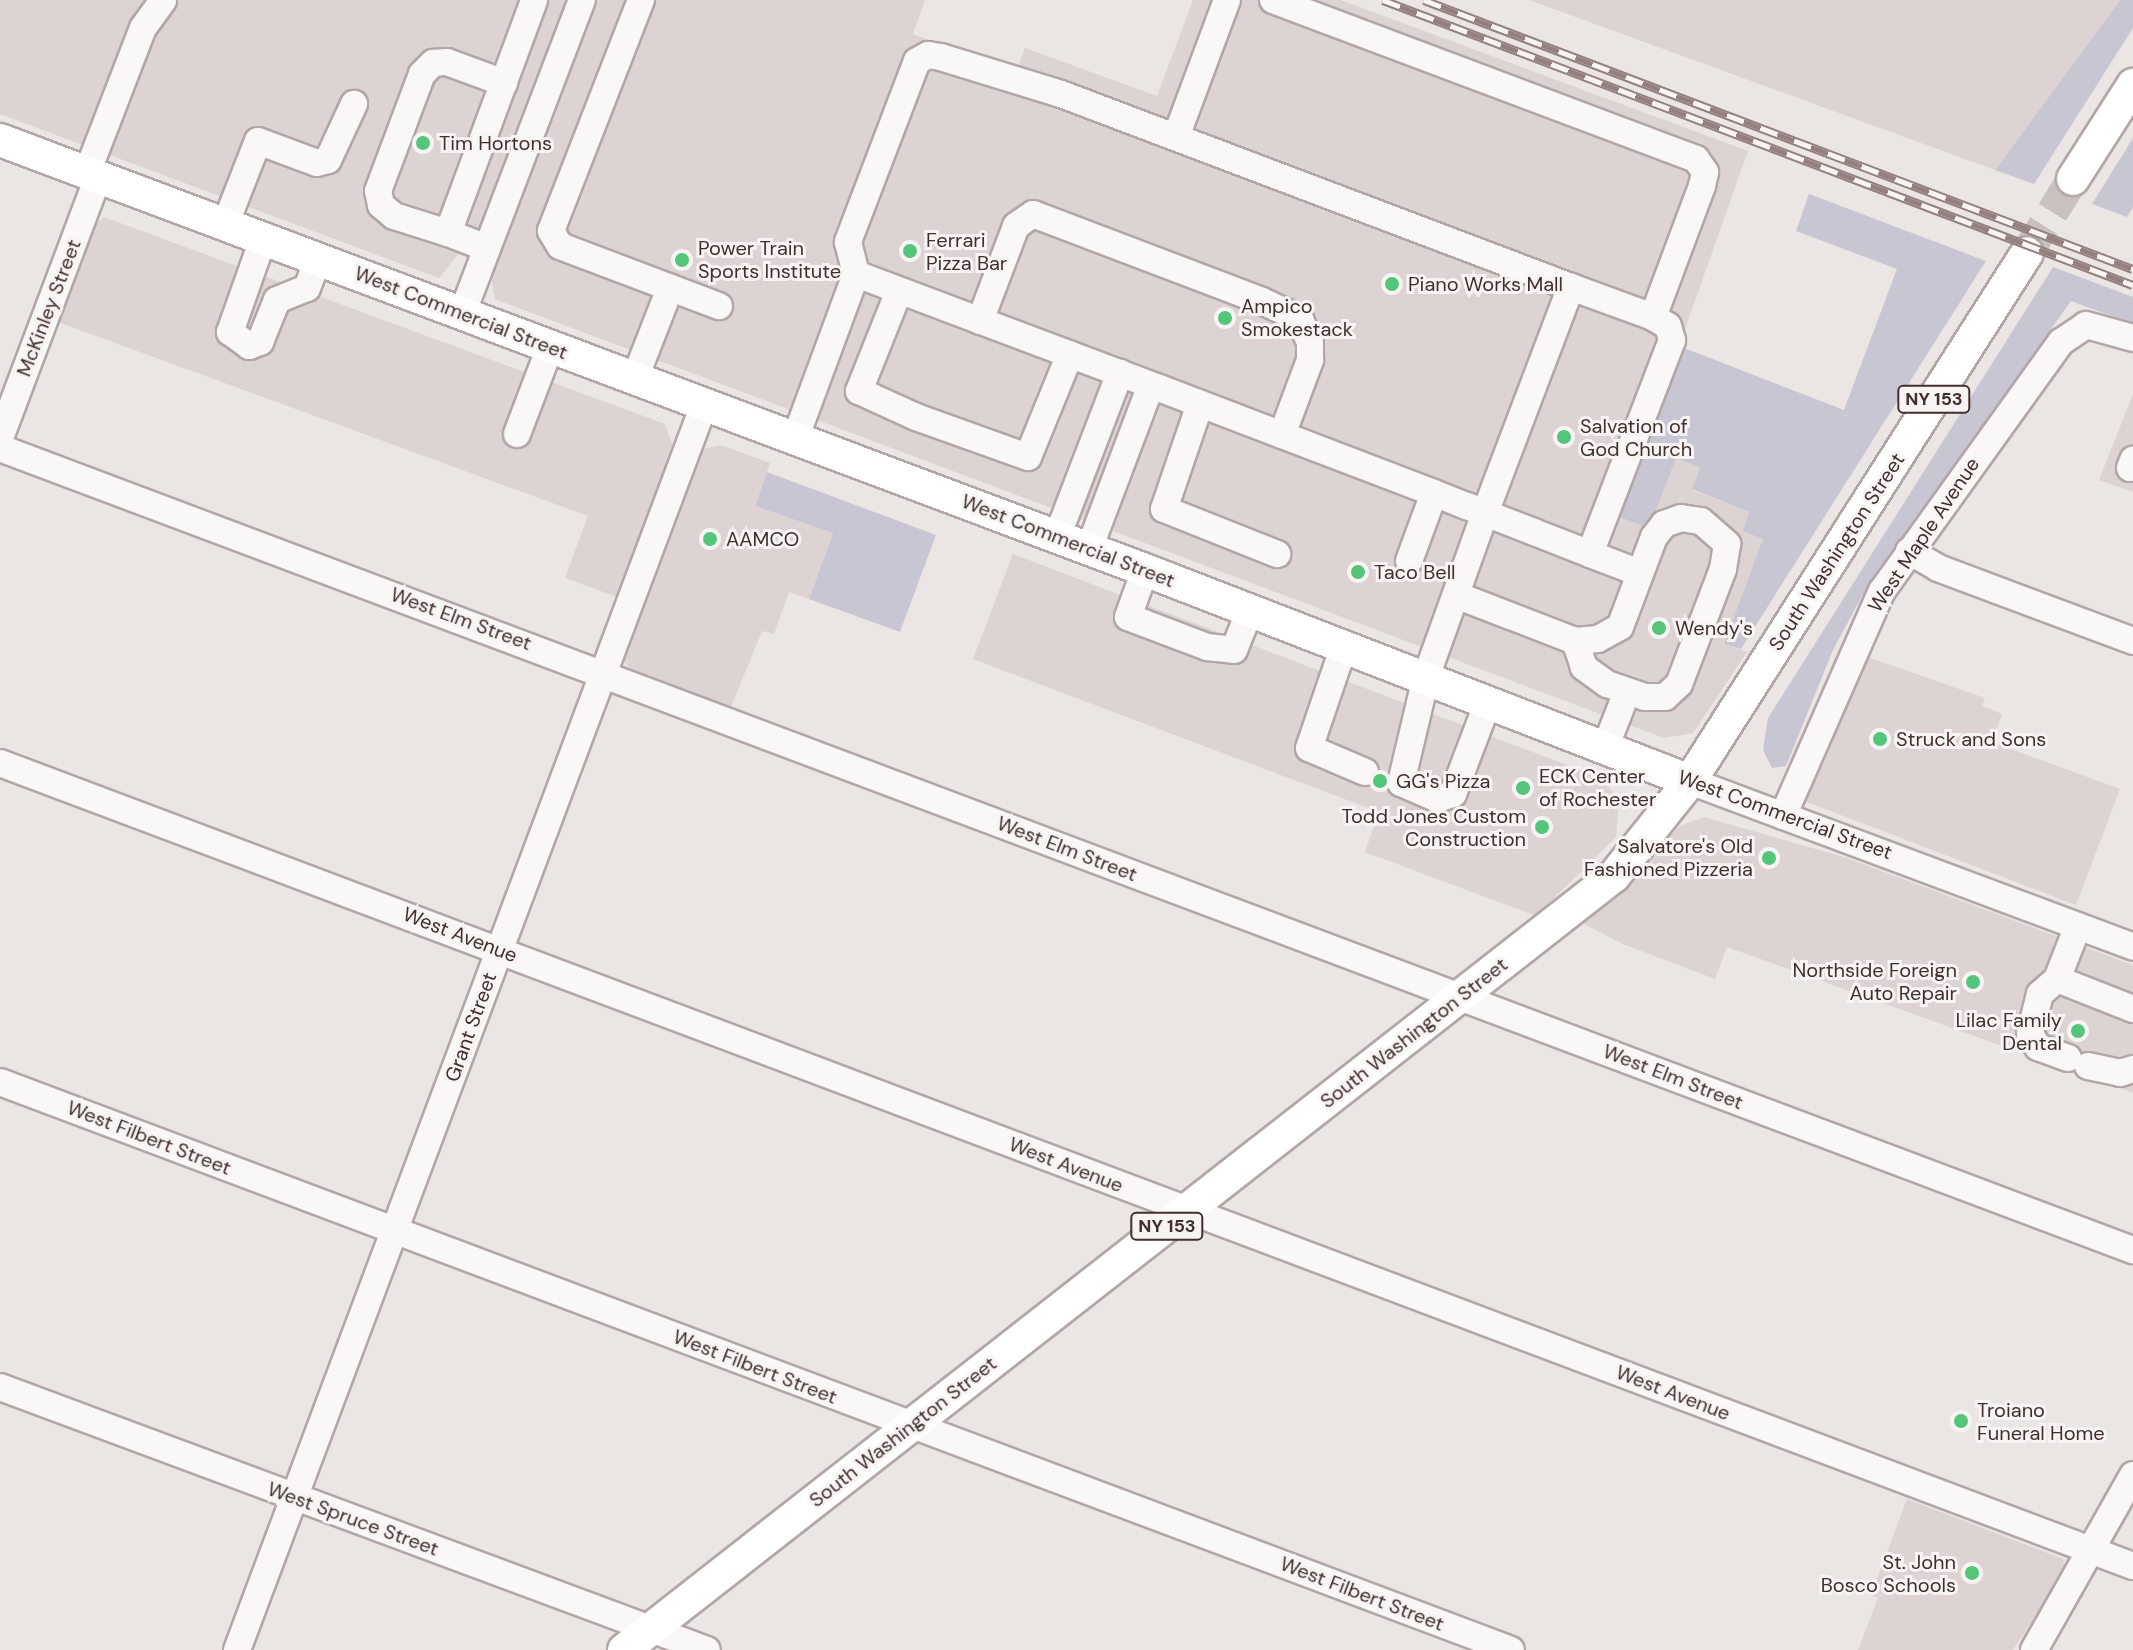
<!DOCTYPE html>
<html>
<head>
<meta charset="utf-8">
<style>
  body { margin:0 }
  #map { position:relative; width:2133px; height:1650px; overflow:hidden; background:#ebe5e4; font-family:"DM Sans",sans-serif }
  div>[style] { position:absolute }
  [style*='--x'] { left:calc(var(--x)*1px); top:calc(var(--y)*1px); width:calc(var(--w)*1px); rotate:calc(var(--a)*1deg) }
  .built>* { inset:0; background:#ddd3d2 }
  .green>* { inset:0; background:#c9c6d4 }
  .major-tunnel>* { height:32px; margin-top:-16px; transform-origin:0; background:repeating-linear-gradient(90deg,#c9c1bf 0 32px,transparent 0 48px) }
  .roads { filter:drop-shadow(2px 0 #b2a7a6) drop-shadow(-2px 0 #b2a7a6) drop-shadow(0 2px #b2a7a6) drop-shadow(0 -2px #b2a7a6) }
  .minor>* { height:26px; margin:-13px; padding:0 13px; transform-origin:13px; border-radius:13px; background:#f9f7f7 }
  .major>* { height:32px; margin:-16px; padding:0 16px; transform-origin:16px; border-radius:16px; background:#fff }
  .rail>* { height:9px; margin-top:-4.5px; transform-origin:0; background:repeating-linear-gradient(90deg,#f8f4f4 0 18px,#94817e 0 36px); box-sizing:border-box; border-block:2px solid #94817e }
  .dots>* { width:22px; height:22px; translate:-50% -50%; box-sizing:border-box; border:4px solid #f8f4f4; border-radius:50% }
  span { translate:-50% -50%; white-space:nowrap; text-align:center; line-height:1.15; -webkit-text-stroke:6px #f8f4f4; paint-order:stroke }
  .shield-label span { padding:2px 6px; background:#f8f4f4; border:2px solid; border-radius:6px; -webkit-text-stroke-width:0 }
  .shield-label { font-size:18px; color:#422f2d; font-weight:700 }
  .poi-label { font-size:20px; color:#422f2d }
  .left { translate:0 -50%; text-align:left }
  .right { translate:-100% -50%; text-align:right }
  .street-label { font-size:20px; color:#422f2d }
</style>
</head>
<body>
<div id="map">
  <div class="built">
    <i style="clip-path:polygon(0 0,568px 0,487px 219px,439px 278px,0 114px)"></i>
    <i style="clip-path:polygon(594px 0,925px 0,913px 34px,1016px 72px,1025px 48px,1157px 96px,1193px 0,1341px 0,1748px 151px,1679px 346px,1666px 481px,1675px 458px,1700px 468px,1692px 490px,1749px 512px,1764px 539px,1724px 644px,1747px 652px,1693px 733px,1664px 738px,495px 299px,491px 274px)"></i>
    <i style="clip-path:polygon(1529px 0,2120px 0,1995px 170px)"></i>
    <i style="clip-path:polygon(104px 217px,665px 424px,673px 447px,617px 597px,565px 578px,588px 516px,55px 321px,92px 228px)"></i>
    <i style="clip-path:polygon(2133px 394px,2133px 492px,2099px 480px)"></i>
    <i style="clip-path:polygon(720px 445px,770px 463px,755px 506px,833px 533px,809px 599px,789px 592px,774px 634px,762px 631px,731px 707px,632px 671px,622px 659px,701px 450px)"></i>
    <i style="clip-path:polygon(1013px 554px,1601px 778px,1619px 799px,1616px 837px,1536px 916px,1365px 852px,1379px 812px,973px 659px)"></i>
    <i style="clip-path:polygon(1862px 655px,1985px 698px,1982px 706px,2002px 714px,1992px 742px,2120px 789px,2076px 905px,1807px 802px,1804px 797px)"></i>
    <i style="clip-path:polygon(1704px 817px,1844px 857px,2133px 965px,2133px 1093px,1727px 947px,1715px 979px,1623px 944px,1582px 923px,1680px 826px)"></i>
    <i style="clip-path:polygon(1907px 1499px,2063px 1559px,2065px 1570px,2013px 1650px,1858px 1650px,1878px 1598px,1871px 1595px)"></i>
  </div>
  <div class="green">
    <i style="clip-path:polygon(2120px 0,2133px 0,2133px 28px,2034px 184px,1995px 170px)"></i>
    <i style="clip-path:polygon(2133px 138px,2133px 207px,2127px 217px,2092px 204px)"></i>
    <i style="clip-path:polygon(1809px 194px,1986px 261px,1741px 649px,1724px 644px,1763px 539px,1743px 531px,1749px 512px,1692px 489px,1700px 468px,1676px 458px,1649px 528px,1614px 515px,1679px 346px,1844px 410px,1897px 269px,1796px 231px)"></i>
    <i style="clip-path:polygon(2053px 267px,2133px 297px,2133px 324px,2071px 301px,1862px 596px,1833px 650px,1786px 766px,1772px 768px,1763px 750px,1768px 718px)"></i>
    <i style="clip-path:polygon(767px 472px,936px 535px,900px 632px,809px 599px,833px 533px,755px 506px)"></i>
  </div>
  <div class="major-tunnel">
    <i style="--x:2027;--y:253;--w:87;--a:-58.1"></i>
  </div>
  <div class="roads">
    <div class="minor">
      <i style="--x:641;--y:0;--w:248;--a:111.3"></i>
      <i style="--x:551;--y:231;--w:17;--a:59"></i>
      <i style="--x:560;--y:246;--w:170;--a:20.7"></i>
      <i style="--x:1273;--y:0;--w:452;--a:20.6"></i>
      <i style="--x:1696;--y:159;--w:16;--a:55"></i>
      <i style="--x:1705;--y:172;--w:14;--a:102"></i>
      <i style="--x:1702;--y:186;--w:140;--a:110.5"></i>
      <i style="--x:1176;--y:137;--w:146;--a:-69.6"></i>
      <i style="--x:87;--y:173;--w:155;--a:-68.9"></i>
      <i style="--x:143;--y:28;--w:34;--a:-54"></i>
      <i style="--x:225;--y:225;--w:90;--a:-68.6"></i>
      <i style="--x:258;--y:141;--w:63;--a:20.4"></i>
      <i style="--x:317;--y:163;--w:11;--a:-15"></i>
      <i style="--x:328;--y:160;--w:62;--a:-65.1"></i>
      <i style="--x:448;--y:233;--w:57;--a:-162.5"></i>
      <i style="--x:394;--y:216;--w:17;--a:-140"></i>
      <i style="--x:381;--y:205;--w:14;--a:-102"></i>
      <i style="--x:378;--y:191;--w:125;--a:-69.4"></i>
      <i style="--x:422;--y:74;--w:16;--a:-45"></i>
      <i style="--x:433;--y:63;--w:14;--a:-4"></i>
      <i style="--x:447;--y:62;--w:61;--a:20.2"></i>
      <i style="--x:263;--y:239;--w:99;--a:109.5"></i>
      <i style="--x:230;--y:332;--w:24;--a:36"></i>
      <i style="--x:249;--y:346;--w:12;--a:-20"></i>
      <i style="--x:260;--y:342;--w:45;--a:-68"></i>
      <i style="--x:277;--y:300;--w:32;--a:-22"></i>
      <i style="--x:307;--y:288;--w:31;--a:-69"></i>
      <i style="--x:487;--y:248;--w:42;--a:-159"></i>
      <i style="--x:448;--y:233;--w:248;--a:-69.7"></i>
      <i style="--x:1571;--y:287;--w:87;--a:20.1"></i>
      <i style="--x:1653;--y:317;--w:17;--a:31"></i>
      <i style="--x:1668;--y:326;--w:15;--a:74"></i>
      <i style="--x:1672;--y:340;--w:229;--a:111"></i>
      <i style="--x:899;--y:291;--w:108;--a:111.8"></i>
      <i style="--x:859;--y:391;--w:63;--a:24.5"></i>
      <i style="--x:916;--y:417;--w:119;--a:19.7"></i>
      <i style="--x:1028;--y:457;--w:111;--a:-67.8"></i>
      <i style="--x:462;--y:314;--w:336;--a:-69.1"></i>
      <i style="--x:980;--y:321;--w:102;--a:-69.2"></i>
      <i style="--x:1016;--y:226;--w:21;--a:-35"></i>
      <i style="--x:1033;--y:214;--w:245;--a:20.8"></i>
      <i style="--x:1262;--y:301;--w:42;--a:25.3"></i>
      <i style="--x:1300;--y:319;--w:25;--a:67"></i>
      <i style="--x:1310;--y:342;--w:18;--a:90"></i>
      <i style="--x:1310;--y:360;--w:80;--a:110.5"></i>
      <i style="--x:635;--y:378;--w:97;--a:-68.7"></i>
      <i style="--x:1200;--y:404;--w:111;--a:108.9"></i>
      <i style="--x:1164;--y:509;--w:122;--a:21.7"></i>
      <i style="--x:517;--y:434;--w:93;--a:-69.2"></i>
      <i style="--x:0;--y:438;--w:279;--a:-69.4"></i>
      <i style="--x:795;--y:439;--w:176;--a:-69.7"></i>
      <i style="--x:0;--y:448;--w:2279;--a:20.61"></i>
      <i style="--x:2130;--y:468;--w:9;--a:-69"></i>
      <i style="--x:1057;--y:537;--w:176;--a:-69"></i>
      <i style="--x:1089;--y:549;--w:175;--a:-69.3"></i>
      <i style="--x:1909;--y:551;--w:34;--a:30"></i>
      <i style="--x:1938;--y:568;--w:208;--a:20.5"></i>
      <i style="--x:1409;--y:561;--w:72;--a:-69.8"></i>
      <i style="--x:1145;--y:570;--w:50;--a:109.9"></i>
      <i style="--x:1128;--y:617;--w:85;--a:20.8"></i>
      <i style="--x:1207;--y:647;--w:27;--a:6"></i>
      <i style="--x:1234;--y:650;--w:43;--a:-68.2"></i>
      <i style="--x:1456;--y:595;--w:128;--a:21.1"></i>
      <i style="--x:1575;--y:641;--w:23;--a:-5"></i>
      <i style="--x:1598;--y:639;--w:25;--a:-29"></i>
      <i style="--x:1620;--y:627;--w:96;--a:-69.3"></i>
      <i style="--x:1654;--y:537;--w:16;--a:-52"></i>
      <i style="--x:1664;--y:524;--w:18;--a:-19"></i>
      <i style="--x:1681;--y:518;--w:20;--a:9"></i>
      <i style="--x:1701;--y:521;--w:35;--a:41"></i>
      <i style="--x:1727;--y:544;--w:25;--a:99"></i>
      <i style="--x:1723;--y:569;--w:123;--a:110.9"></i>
      <i style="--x:1679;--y:684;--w:19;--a:137"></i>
      <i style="--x:1665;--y:697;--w:20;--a:180"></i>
      <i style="--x:1645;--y:697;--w:40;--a:-161.1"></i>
      <i style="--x:1607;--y:684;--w:29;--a:-144"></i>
      <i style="--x:1584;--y:667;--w:28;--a:-109"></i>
      <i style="--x:1344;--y:646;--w:108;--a:108.9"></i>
      <i style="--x:1309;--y:748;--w:61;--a:23.2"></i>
      <i style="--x:1488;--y:702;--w:98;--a:110.8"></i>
      <i style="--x:1453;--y:794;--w:16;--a:162"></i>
      <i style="--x:1438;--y:799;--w:40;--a:-156.6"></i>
      <i style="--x:1401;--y:783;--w:109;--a:-76.7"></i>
      <i style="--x:1426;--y:677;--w:174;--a:-70.2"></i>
      <i style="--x:1485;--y:513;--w:242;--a:-69.2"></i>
      <i style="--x:1571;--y:287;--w:545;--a:-159.27"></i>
      <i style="--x:1061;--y:94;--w:126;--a:-162.9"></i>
      <i style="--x:941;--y:57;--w:13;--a:-171"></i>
      <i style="--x:928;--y:55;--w:13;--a:151"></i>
      <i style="--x:917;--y:61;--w:194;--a:110.9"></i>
      <i style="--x:848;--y:242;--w:33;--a:76"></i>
      <i style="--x:856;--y:274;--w:324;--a:20.6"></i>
      <i style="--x:1159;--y:388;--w:294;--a:20.9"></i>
      <i style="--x:1434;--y:493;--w:35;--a:22"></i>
      <i style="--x:1467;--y:506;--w:19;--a:21"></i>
      <i style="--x:1485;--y:513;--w:53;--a:21.2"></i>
      <i style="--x:1534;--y:532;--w:60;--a:21.4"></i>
      <i style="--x:1590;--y:554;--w:53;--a:20.8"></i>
      <i style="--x:1605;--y:748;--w:60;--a:-68.6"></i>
      <i style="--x:0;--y:763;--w:2279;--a:20.63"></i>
      <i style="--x:1690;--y:781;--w:473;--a:20.5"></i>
      <i style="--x:1783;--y:816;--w:246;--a:-66.3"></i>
      <i style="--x:1882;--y:591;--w:307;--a:-54.3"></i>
      <i style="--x:2061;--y:342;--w:30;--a:-34"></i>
      <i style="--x:2086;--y:325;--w:49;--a:15.5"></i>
      <i style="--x:2057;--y:979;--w:82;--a:21.5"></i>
      <i style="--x:2068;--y:1058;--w:32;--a:-160"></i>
      <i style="--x:2038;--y:1047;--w:15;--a:-122"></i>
      <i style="--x:2030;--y:1034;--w:41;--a:-76"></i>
      <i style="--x:2040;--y:994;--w:23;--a:-41"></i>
      <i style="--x:2057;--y:979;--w:57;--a:-68.4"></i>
      <i style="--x:2088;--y:1066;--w:33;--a:12"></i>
      <i style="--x:2120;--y:1073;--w:14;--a:-17"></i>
      <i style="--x:0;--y:1082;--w:1614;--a:20.6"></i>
      <i style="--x:0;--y:1387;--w:754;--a:20.4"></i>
      <i style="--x:237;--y:1650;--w:1330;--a:-69.44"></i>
      <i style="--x:2034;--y:1650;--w:201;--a:-60.5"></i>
    </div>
    <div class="major">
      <i style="--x:0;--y:140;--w:1223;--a:20.58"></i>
      <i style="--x:1145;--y:570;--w:584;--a:21.16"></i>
      <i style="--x:2073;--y:179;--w:112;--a:-57.4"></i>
      <i style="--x:624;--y:1650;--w:1257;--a:-38.02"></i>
      <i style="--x:1614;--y:876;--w:122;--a:-51.3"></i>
      <i style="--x:1690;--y:781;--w:626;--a:-57.45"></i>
    </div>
  </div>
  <div class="rail">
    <i style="--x:1383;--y:0;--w:802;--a:20.81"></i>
    <i style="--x:1424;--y:0;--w:758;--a:20.78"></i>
  </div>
  <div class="dots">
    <i style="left:423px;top:143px;background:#53c67a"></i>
    <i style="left:910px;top:251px;background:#53c67a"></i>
    <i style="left:682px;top:260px;background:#53c67a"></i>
    <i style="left:1392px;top:284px;background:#53c67a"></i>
    <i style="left:1225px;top:318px;background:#53c67a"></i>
    <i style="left:1564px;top:437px;background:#53c67a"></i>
    <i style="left:710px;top:539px;background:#53c67a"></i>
    <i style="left:1358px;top:572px;background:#53c67a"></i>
    <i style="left:1659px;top:628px;background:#53c67a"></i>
    <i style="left:1880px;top:739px;background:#53c67a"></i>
    <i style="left:1380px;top:781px;background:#53c67a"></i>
    <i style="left:1523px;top:788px;background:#53c67a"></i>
    <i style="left:1542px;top:827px;background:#53c67a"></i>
    <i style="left:1769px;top:858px;background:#53c67a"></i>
    <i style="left:1973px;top:982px;background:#53c67a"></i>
    <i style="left:2078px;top:1031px;background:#53c67a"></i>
    <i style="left:1961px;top:1421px;background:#53c67a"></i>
    <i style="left:1972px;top:1573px;background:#53c67a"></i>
  </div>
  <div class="shield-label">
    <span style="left:1934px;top:399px">NY 153</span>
    <span style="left:1167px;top:1226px">NY 153</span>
  </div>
  <div class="poi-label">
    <span class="left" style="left:439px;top:143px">Tim Hortons</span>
    <span class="left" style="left:926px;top:252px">Ferrari<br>Pizza Bar</span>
    <span class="left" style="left:698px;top:260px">Power Train<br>Sports Institute</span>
    <span class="left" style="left:1408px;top:284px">Piano Works Mall</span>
    <span class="left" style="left:1241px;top:318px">Ampico<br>Smokestack</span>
    <span class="left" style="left:1580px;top:438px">Salvation of<br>God Church</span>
    <span class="left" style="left:726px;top:539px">AAMCO</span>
    <span class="left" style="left:1374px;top:572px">Taco Bell</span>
    <span class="left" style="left:1675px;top:628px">Wendy's</span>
    <span class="left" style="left:1896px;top:739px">Struck and Sons</span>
    <span class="left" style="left:1539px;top:788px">ECK Center<br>of Rochester</span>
    <span class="left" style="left:1396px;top:781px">GG's Pizza</span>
    <span class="right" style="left:1526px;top:828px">Todd Jones Custom<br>Construction</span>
    <span class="right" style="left:1753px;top:858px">Salvatore's Old<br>Fashioned Pizzeria</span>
    <span class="right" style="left:1957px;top:982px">Northside Foreign<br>Auto Repair</span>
    <span class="right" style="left:2062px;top:1032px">Lilac Family<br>Dental</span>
    <span class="left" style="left:1977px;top:1422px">Troiano<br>Funeral Home</span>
    <span class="right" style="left:1956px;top:1574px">St. John<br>Bosco Schools</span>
  </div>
  <div class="street-label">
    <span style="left:49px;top:308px;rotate:-69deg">McKinley Street</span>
    <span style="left:461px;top:313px;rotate:21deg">West Commercial Street</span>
    <span style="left:1924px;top:535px;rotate:-56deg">West Maple Avenue</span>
    <span style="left:1068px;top:541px;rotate:21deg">West Commercial Street</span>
    <span style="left:1837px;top:552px;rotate:-57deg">South Washington Street</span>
    <span style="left:461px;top:619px;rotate:20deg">West Elm Street</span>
    <span style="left:1785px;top:815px;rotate:20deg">West Commercial Street</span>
    <span style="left:1067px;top:849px;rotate:21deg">West Elm Street</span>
    <span style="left:460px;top:935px;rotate:21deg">West Avenue</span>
    <span style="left:471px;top:1027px;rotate:-70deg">Grant Street</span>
    <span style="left:1414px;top:1033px;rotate:-38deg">South Washington Street</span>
    <span style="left:1673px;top:1077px;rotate:21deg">West Elm Street</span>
    <span style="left:149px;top:1138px;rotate:21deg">West Filbert Street</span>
    <span style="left:1066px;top:1165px;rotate:21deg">West Avenue</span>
    <span style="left:755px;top:1367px;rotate:21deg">West Filbert Street</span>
    <span style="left:1673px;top:1393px;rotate:21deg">West Avenue</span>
    <span style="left:903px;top:1432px;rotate:-38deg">South Washington Street</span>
    <span style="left:353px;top:1519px;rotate:20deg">West Spruce Street</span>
    <span style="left:1362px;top:1594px;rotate:21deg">West Filbert Street</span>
  </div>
</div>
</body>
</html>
